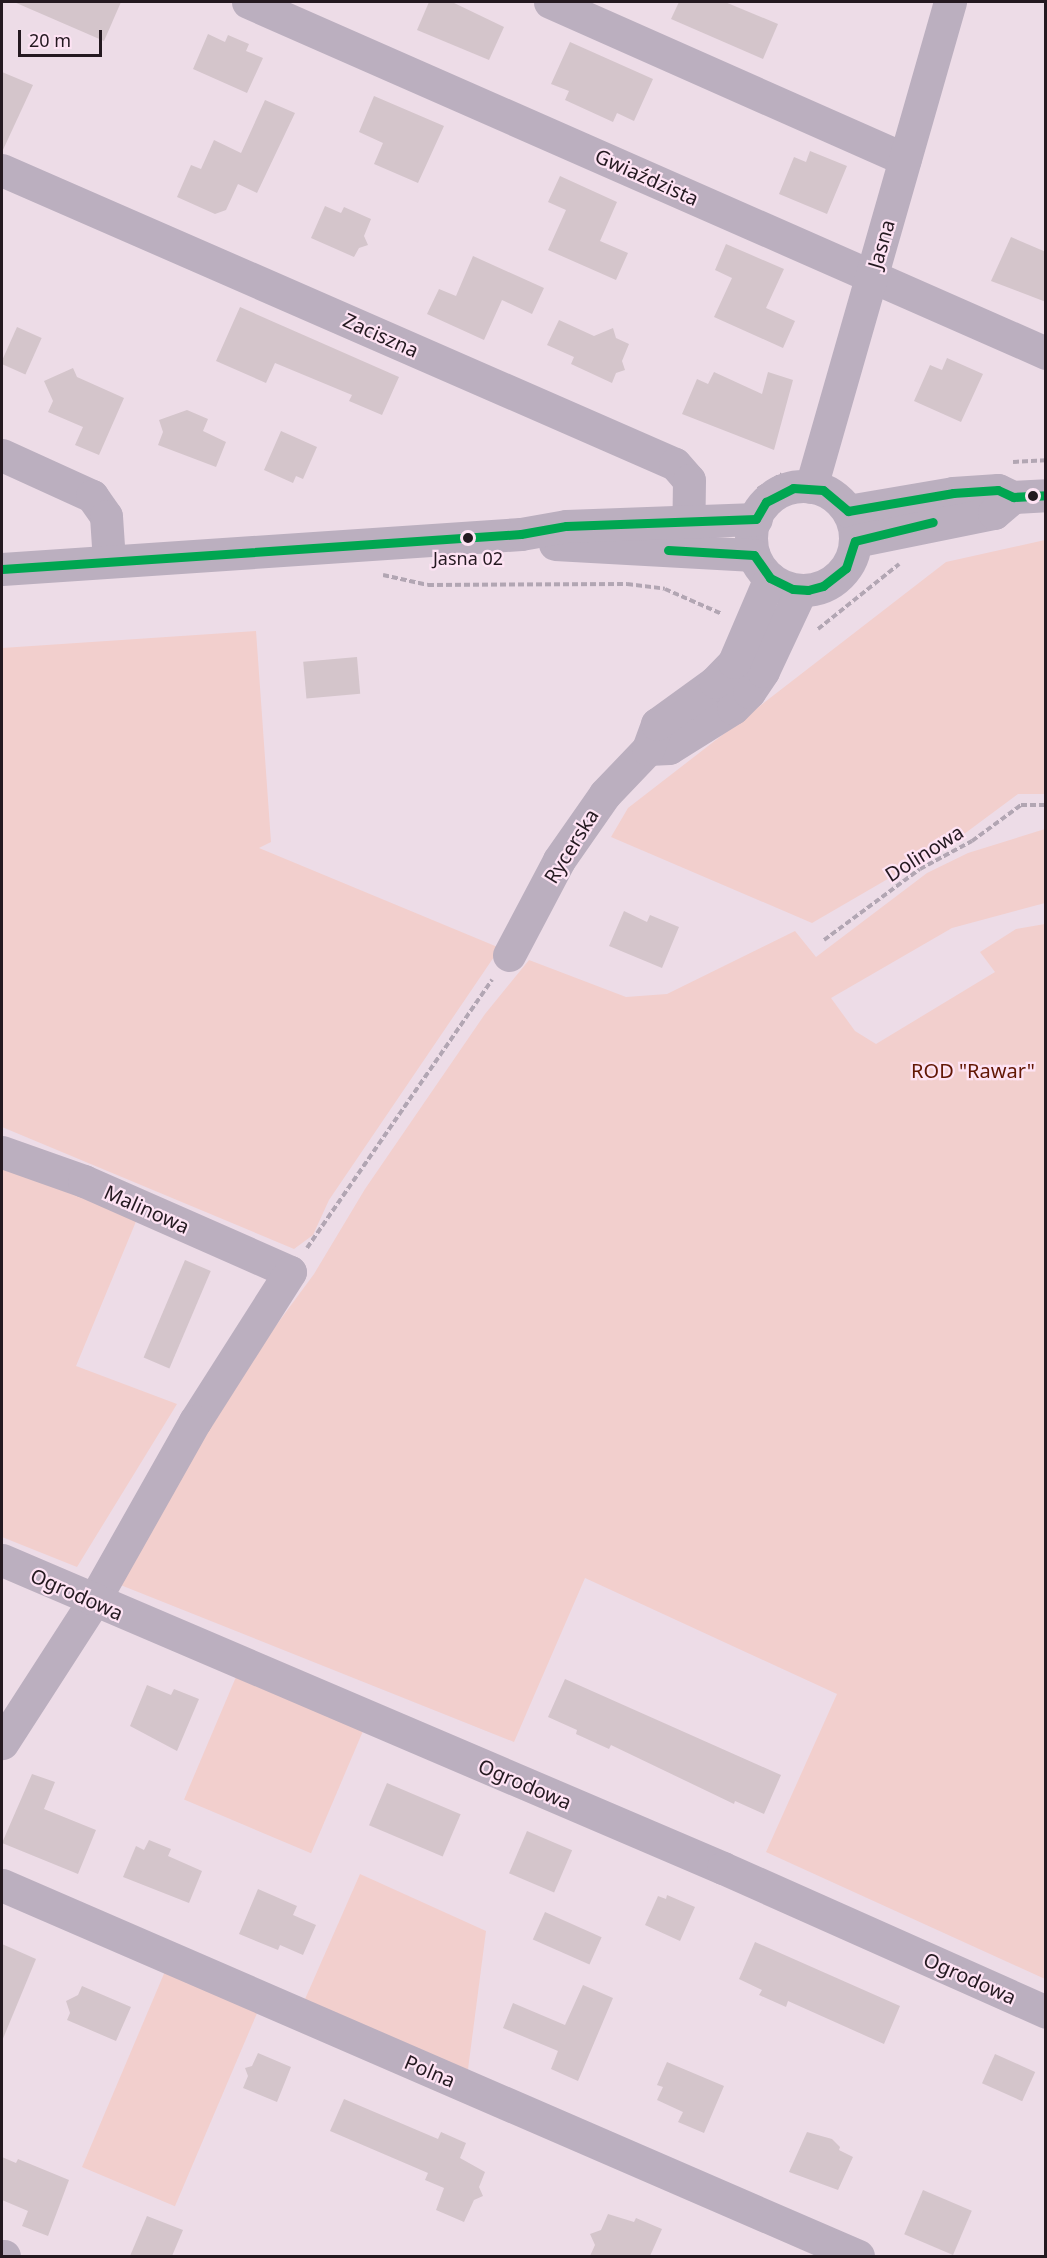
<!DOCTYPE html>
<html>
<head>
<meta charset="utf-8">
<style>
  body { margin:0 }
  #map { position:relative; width:1047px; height:2258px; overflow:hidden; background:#eddce7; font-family:"Noto Sans",sans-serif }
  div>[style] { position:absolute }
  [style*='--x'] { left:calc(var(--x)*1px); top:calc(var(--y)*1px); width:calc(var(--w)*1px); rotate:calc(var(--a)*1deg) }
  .green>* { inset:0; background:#f2cfcd; transform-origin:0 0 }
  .building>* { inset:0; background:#d4c5cb; transform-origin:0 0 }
  .path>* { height:4px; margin-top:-2px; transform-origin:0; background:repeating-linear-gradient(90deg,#b2a6b3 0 6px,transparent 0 9px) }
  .minor>* { height:33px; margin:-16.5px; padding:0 16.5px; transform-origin:16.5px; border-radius:16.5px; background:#bbafbf }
  .minor>.ring { margin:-16.5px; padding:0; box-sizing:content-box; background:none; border:33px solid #bbafbf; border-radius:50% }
  .bus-1>* { height:9px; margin:-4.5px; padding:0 4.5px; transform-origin:4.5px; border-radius:4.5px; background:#00a651 }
  .dots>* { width:16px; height:16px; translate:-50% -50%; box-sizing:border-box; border:3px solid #fee3f4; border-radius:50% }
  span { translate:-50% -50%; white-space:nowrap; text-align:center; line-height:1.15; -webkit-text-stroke:4.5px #fee3f4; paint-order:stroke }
  .bus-label { font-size:18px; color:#241920 }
  .street-label { font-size:20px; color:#241920 }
  .park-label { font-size:20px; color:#621704 }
  .frame { position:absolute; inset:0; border:3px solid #241920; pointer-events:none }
  .scale { position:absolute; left:18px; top:30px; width:84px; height:27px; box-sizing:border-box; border:3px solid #241920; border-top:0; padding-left:8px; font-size:18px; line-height:21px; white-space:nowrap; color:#241920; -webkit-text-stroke:4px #fee3f4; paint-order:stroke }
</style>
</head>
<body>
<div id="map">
  <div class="green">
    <i style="clip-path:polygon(1045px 540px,1045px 794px,1018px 794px,960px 837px,812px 923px,611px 837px,628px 808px,946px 562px)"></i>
    <i style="clip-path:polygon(256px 631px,271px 842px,259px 848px,500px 948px,329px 1200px,313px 1235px,294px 1249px,2px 1127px,2px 648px)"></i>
    <i style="clip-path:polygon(1045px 829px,1045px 903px,952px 928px,831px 998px,855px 1031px,876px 1044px,995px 972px,980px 952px,1016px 929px,1045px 924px,1045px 1979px,766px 1852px,837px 1694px,585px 1578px,514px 1742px,118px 1584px,232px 1385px,314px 1274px,365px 1189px,485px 1014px,529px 960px,626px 997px,667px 994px,795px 931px,816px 957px,927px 873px,968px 853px)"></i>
    <i style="clip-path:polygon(2px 1165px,137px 1219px,76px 1366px,177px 1404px,77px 1567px,2px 1537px)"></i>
    <i style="left:236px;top:1677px;width:138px;height:133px;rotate:23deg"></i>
    <i style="clip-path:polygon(360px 1874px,486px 1931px,467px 2077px,302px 2006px)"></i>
    <i style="left:166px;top:1969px;width:101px;height:215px;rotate:23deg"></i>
  </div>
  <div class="building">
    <i style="clip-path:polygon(14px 2px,121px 2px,104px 41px)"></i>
    <i style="clip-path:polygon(429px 2px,452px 2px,504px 27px,489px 60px,417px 30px)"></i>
    <i style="clip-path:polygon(679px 2px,725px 2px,778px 24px,763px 59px,671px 19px)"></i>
    <i style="clip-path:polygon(208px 34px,225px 42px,228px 35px,249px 44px,246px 51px,263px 58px,247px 93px,193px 69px)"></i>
    <i style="clip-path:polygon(570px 42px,653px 79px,634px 121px,617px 113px,613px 122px,565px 100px,569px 91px,551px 84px)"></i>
    <i style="clip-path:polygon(2px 72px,33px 85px,2px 152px)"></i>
    <i style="clip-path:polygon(374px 96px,444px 126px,418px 183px,374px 164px,383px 143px,359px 132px)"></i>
    <i style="clip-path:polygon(265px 100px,295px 113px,257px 193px,238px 184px,226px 210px,215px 214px,177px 197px,191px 165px,201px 169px,214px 140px,241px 153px)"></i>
    <i style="clip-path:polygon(810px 151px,847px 166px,827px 214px,779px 194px,794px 157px,806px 162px)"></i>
    <i style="clip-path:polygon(560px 176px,617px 202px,600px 241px,628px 253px,616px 280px,548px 250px,566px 210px,548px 202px)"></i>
    <i style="clip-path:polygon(325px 206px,341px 213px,344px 207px,371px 219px,364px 236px,368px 245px,359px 248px,354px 257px,311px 238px)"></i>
    <i style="clip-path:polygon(1011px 237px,1046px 252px,1046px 302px,991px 281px)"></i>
    <i style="clip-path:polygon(726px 244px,784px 269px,766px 308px,795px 321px,783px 348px,714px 317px,732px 278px,715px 270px)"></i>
    <i style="clip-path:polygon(473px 256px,544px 288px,532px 314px,502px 300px,484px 340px,427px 314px,439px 289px,456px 296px)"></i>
    <i style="clip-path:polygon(240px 307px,399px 377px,382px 415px,349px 401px,352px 395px,275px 363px,266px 383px,216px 361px)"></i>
    <i style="clip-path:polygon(559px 320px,594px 336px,613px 328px,616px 338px,629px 344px,622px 361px,625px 370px,616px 373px,612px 383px,571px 364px,574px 357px,547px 345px)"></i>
    <i style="left:17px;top:327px;width:27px;height:40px;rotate:24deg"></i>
    <i style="clip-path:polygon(947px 358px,983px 374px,961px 422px,914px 401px,930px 365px,942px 370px)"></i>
    <i style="clip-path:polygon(73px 368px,77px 377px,124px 398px,99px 455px,75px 445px,83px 427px,48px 412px,53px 401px,44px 381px)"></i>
    <i style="clip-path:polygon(714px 372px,762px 394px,768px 372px,793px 380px,774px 450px,682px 414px,697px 379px,708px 384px)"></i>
    <i style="clip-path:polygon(187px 410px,208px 419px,203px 431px,226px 442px,216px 467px,158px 445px,163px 432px,159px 420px)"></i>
    <i style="clip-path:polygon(281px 431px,317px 447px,303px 479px,296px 476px,293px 483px,264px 470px)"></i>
    <i style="left:357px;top:657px;width:37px;height:54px;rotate:85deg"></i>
    <i style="clip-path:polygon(624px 911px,647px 922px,650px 915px,679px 927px,662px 968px,609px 946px)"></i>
    <i style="left:185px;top:1260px;width:28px;height:106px;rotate:23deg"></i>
    <i style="clip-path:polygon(565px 1679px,781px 1775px,764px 1814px,735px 1801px,734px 1804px,611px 1745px,609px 1749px,576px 1734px,577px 1730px,548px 1717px)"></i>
    <i style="clip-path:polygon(147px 1685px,171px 1695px,174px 1689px,199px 1699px,177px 1751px,130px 1726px)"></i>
    <i style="clip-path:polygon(32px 1774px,55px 1782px,44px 1809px,96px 1830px,78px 1874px,2px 1843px)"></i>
    <i style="left:387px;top:1783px;width:80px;height:46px;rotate:23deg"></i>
    <i style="left:527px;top:1831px;width:49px;height:46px;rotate:23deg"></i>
    <i style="clip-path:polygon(149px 1840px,171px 1849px,168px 1856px,202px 1871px,189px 1903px,123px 1877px,136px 1846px,144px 1850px)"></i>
    <i style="clip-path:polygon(258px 1889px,297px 1906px,293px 1915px,316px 1925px,303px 1955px,280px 1945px,278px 1950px,239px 1934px)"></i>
    <i style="clip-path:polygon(667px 1895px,695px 1907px,680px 1941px,645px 1925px,658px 1896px,666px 1899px)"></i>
    <i style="left:545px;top:1912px;width:62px;height:30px;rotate:24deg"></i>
    <i style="clip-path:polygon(755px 1942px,900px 2006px,884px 2044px,788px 2001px,786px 2007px,759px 1995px,762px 1990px,739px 1979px)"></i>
    <i style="clip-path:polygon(2px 1944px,36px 1959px,2px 2041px)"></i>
    <i style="clip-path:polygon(583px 1985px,613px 1998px,578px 2081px,551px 2069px,558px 2051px,503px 2028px,513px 2003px,565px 2025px)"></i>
    <i style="clip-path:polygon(82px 1986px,131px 2007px,116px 2041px,67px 2020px,70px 2013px,66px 2001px,78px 1995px)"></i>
    <i style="clip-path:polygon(258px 2053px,291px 2067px,277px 2102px,243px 2088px,248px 2076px,245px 2068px,252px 2066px)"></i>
    <i style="left:995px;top:2054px;width:44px;height:32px;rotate:24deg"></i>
    <i style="clip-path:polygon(667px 2062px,724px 2086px,704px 2133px,678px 2122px,683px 2112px,657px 2100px,663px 2087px,657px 2085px)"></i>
    <i style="clip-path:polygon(344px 2099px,438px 2139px,441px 2132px,466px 2143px,460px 2158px,485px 2172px,479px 2187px,483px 2196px,474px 2200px,464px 2222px,436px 2210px,444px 2188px,425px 2180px,428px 2173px,330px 2131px)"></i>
    <i style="clip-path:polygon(807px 2132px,832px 2139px,840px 2147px,839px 2150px,853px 2157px,838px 2190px,789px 2172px)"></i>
    <i style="clip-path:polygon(2px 2157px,16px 2163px,18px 2159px,69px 2180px,48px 2236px,22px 2226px,28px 2211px,2px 2200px)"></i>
    <i style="left:923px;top:2190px;width:53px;height:48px;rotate:23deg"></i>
    <i style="clip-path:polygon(608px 2214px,634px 2222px,636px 2218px,662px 2229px,650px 2256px,590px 2256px,595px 2245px,590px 2234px,601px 2230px)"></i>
    <i style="clip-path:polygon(147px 2216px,183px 2230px,172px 2256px,130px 2256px)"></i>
  </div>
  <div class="path">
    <i style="--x:1013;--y:462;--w:33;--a:-3"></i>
    <i style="--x:758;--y:489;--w:28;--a:-32"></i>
    <i style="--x:383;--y:575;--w:46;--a:12.5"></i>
    <i style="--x:428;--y:585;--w:199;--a:-0.3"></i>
    <i style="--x:627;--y:584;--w:38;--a:7"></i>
    <i style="--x:665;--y:589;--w:62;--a:23.7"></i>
    <i style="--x:818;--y:629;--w:104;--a:-38.7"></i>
    <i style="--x:824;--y:940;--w:119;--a:-36.5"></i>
    <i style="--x:920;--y:869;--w:59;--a:-28.3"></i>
    <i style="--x:972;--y:841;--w:61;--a:-36.3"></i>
    <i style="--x:1021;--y:805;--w:25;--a:0"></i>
    <i style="--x:307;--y:1248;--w:326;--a:-55.4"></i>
  </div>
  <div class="minor">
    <i style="--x:248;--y:2;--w:872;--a:23.74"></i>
    <i style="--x:550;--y:2;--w:388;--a:23.9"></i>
    <i style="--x:2;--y:170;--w:734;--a:23.6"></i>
    <i style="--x:675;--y:464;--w:21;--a:49"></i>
    <i style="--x:689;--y:480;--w:71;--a:90.8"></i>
    <i style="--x:2;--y:455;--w:99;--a:24.5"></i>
    <i style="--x:92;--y:496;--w:24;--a:55"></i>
    <i style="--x:106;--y:516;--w:45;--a:86.2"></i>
    <i class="ring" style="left:751px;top:486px;width:71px;height:71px"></i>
    <i style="--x:811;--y:487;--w:505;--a:-74.01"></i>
    <i style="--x:848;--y:511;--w:107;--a:-9.7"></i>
    <i style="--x:953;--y:493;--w:45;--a:-3.8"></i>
    <i style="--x:998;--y:490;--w:17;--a:25"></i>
    <i style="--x:1013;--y:497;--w:33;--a:-3"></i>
    <i style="--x:855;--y:541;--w:142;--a:-11.4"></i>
    <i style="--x:994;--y:513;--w:25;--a:-40"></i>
    <i style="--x:555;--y:544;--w:199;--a:3.2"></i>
    <i style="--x:2;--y:569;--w:520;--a:-3.86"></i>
    <i style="--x:521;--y:534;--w:46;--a:-10.1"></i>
    <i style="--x:566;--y:526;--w:190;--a:-2.1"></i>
    <i style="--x:648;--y:749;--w:21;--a:-3"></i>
    <i style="--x:669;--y:748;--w:75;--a:-32"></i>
    <i style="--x:733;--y:708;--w:23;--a:-45"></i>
    <i style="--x:749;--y:692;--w:25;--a:-56"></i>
    <i style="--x:763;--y:671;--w:89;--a:-64.9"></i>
    <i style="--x:509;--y:955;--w:107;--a:-62.2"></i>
    <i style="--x:559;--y:860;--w:80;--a:-55.1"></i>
    <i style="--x:605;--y:794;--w:62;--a:-46.3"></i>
    <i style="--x:648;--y:749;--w:27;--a:-70"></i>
    <i style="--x:657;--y:724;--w:72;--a:-35.9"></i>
    <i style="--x:715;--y:682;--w:28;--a:-46"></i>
    <i style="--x:734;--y:662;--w:91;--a:-66.8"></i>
    <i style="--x:2;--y:1152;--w:87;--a:19.5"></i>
    <i style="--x:84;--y:1181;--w:225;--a:23.8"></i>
    <i style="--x:290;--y:1272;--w:177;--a:122.5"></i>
    <i style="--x:195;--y:1421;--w:208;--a:119.4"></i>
    <i style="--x:93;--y:1602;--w:168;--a:122.8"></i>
    <i style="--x:2;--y:1560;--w:784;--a:23.13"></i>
    <i style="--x:723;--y:1868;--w:354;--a:24"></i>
    <i style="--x:2;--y:1885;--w:933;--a:23.43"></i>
    <i style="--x:2;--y:2256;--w:2;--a:0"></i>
  </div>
  <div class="bus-1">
    <i style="--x:668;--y:550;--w:86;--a:3.3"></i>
    <i style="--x:754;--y:555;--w:28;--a:55"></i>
    <i style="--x:770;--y:578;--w:25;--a:26"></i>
    <i style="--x:793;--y:589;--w:15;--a:4"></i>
    <i style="--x:808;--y:590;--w:16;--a:-15"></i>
    <i style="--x:823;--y:586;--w:29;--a:-38"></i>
    <i style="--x:846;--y:568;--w:28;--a:-72"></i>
    <i style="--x:855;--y:541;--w:80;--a:-13.7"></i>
    <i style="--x:2;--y:569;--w:520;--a:-3.86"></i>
    <i style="--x:521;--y:534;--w:46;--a:-10.1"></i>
    <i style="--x:566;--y:526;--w:190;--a:-2.1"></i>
    <i style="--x:756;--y:519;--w:20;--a:-60"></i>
    <i style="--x:766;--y:502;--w:30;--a:-27"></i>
    <i style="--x:793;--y:488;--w:30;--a:4"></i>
    <i style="--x:823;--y:490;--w:33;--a:40"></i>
    <i style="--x:848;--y:511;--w:107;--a:-9.7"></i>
    <i style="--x:953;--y:493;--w:45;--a:-3.8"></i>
    <i style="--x:998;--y:490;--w:17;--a:25"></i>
    <i style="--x:1013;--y:497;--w:33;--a:-3"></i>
  </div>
  <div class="dots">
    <i style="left:1033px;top:496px;background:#241920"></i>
    <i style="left:468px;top:538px;background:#241920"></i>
  </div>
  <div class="bus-label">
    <span style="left:468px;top:558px">Jasna 02</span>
  </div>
  <div class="street-label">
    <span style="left:647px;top:177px;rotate:24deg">Gwiaździsta</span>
    <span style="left:881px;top:244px;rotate:-74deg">Jasna</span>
    <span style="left:381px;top:335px;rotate:24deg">Zaciszna</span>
    <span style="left:571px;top:846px;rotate:-58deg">Rycerska</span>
    <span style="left:924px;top:853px;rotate:-32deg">Dolinowa</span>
    <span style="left:147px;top:1209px;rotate:24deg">Malinowa</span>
    <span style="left:77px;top:1594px;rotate:24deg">Ogrodowa</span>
    <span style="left:525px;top:1784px;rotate:23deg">Ogrodowa</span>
    <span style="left:970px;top:1978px;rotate:24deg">Ogrodowa</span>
    <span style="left:430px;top:2071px;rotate:23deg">Polna</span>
  </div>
  <div class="park-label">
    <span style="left:973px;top:1070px">ROD "Rawar"</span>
  </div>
  <div class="frame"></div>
  <div class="scale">20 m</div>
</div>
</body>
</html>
